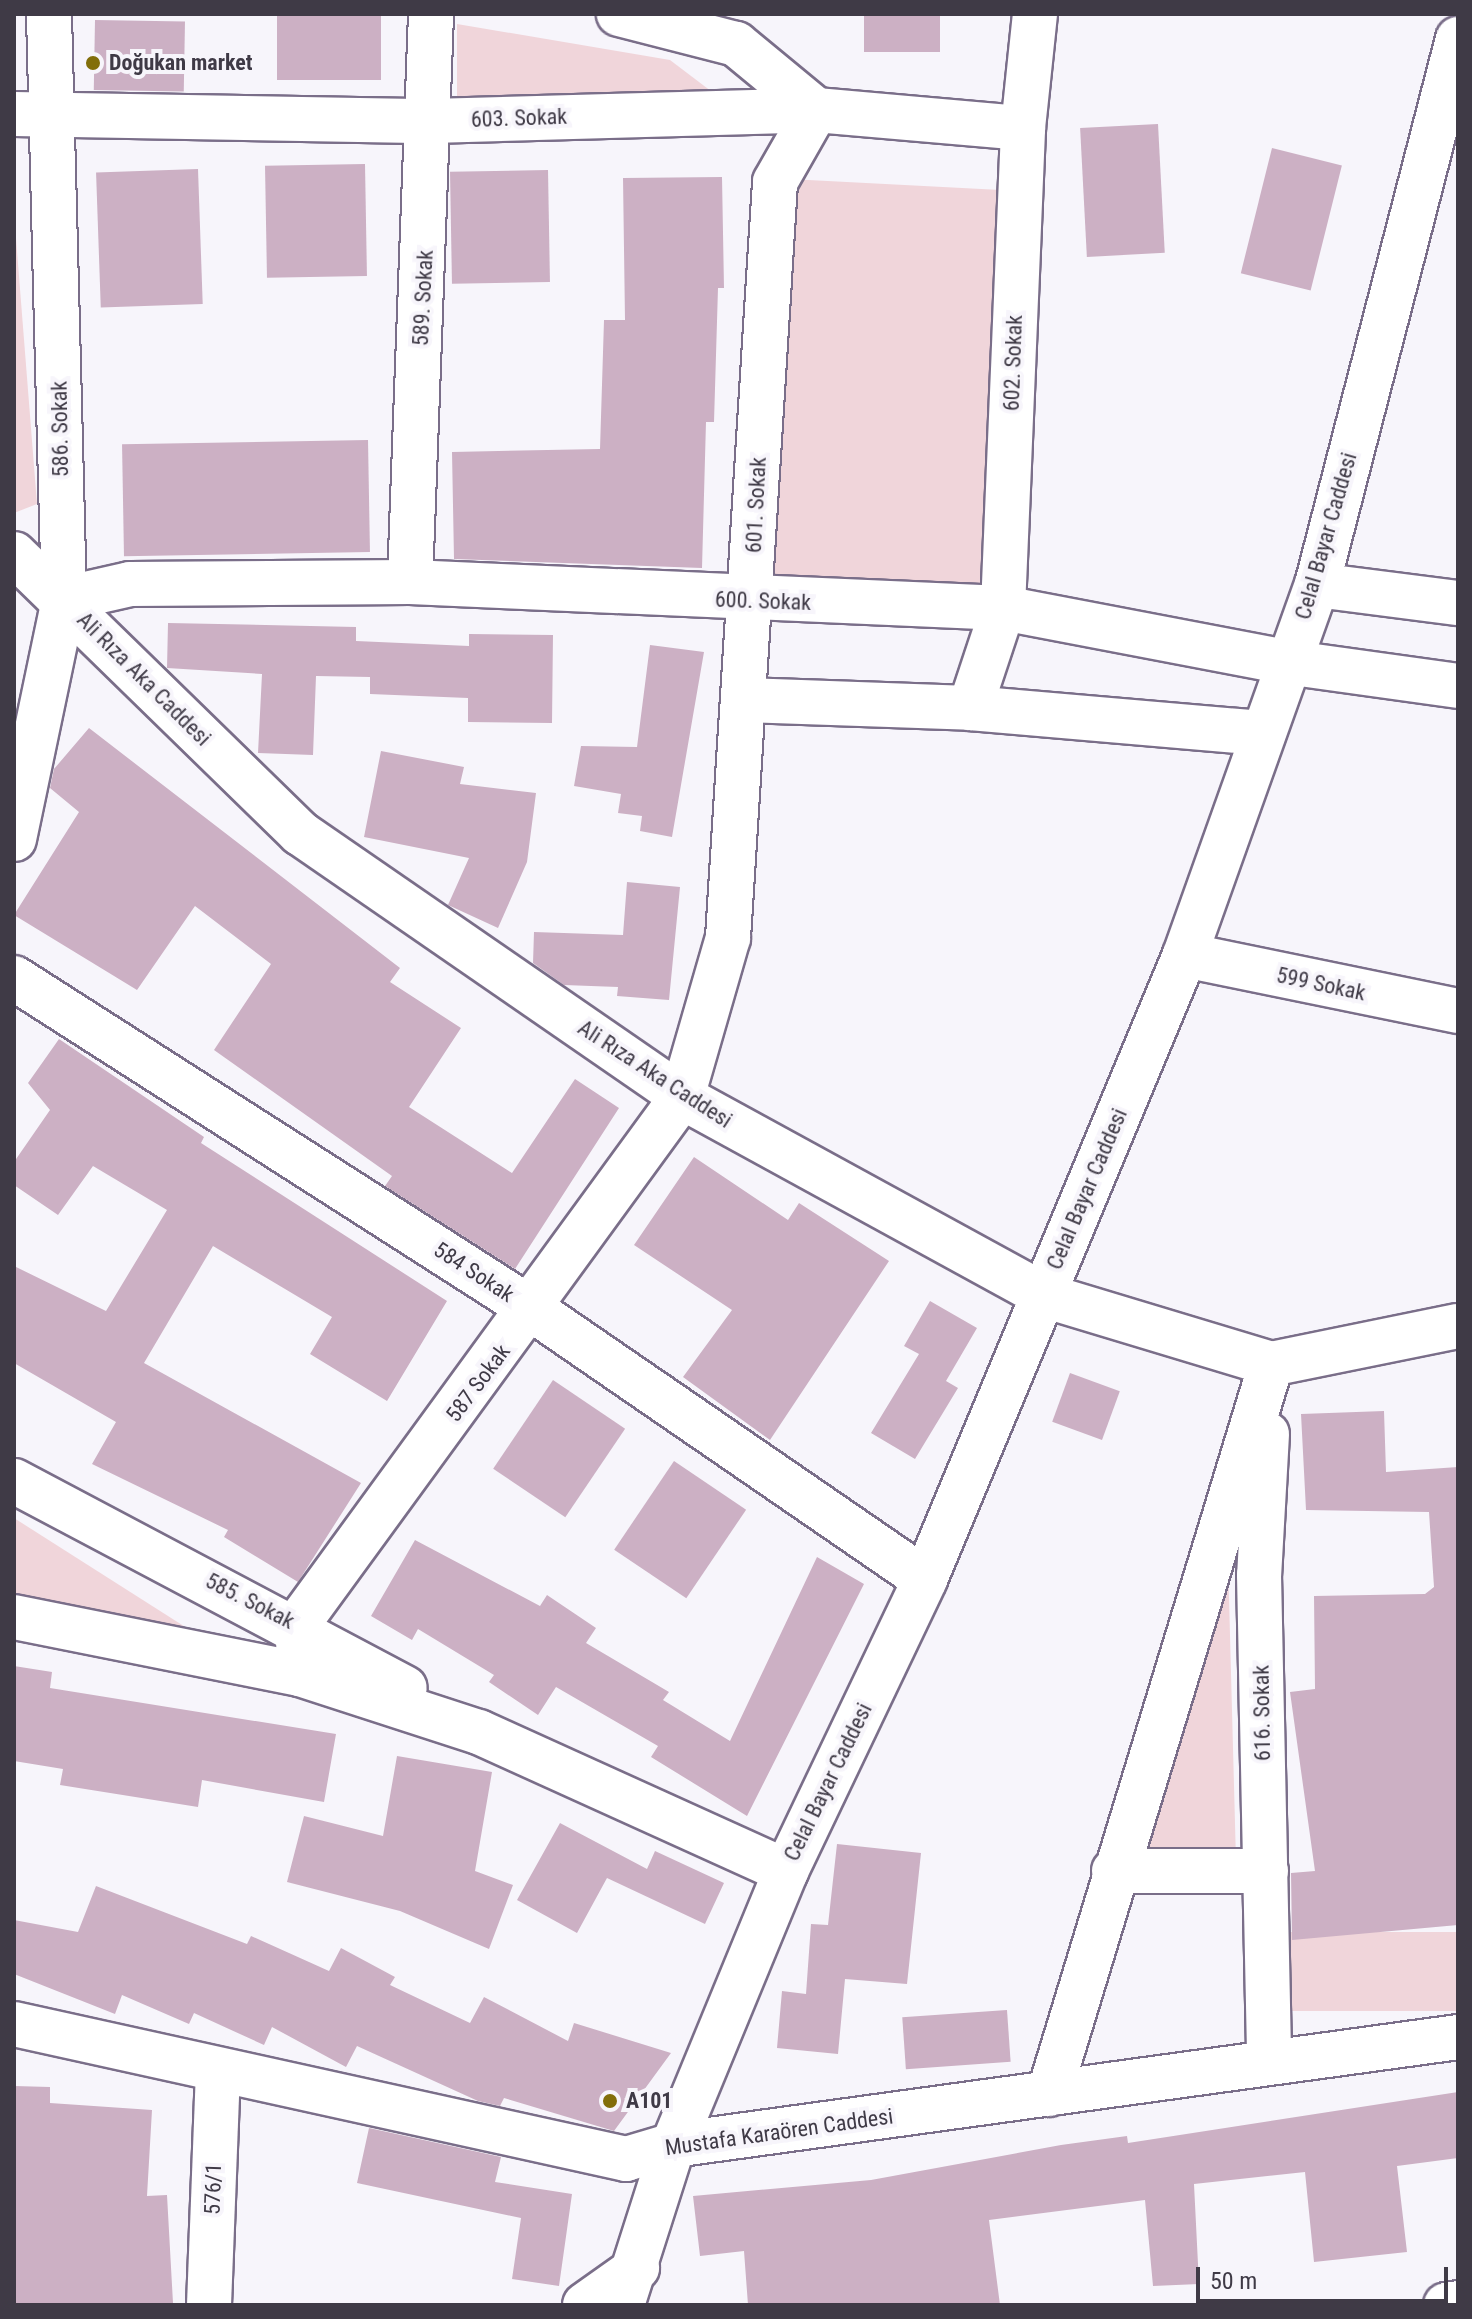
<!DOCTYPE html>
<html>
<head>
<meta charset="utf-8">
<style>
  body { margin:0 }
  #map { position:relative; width:1472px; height:2319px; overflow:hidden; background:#f7f5fb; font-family:"Roboto Condensed",sans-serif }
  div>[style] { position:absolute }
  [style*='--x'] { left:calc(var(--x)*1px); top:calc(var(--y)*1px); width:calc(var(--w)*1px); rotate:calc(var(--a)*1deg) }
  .green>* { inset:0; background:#f0d5da; transform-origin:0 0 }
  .building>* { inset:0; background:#ccb0c4; transform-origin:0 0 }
  .roads { filter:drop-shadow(2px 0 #7a6e89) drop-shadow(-2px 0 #7a6e89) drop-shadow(0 2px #7a6e89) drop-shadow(0 -2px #7a6e89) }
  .minor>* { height:44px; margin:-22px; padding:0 22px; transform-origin:22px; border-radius:22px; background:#fff }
  .dots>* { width:22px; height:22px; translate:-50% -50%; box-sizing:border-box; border:4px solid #f7f5fb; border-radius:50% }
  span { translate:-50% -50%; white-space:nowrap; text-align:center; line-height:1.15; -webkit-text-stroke:8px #f7f5fb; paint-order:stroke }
  .poi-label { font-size:22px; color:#3f3a46; font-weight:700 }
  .left { translate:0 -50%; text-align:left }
  .street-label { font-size:22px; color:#3f3a46 }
  .frame { position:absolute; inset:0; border:16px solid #3f3a46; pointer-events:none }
  .scale { position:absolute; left:1196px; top:2267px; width:252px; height:36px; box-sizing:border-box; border:4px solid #3f3a46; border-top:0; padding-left:10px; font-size:24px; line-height:28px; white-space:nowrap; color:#3f3a46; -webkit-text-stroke:6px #f7f5fb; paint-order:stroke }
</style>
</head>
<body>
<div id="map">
  <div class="green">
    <i style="clip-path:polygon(457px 24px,670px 60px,728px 104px,457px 106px)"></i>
    <i style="left:789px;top:179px;width:212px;height:400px;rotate:3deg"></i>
    <i style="clip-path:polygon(14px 213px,37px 504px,14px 513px)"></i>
    <i style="clip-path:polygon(14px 1518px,223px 1651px,14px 1607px)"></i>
    <i style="clip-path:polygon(1228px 1560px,1236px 1861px,1131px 1858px)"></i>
    <i style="left:1458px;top:1932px;width:79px;height:176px;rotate:90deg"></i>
  </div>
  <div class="building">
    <i style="left:277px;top:14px;width:104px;height:66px"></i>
    <i style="left:864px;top:14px;width:76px;height:38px"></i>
    <i style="left:95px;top:20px;width:90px;height:70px;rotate:1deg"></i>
    <i style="left:1158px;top:124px;width:129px;height:78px;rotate:87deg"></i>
    <i style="left:1272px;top:148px;width:72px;height:129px;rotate:14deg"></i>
    <i style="left:365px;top:164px;width:112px;height:100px;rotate:89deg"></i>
    <i style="left:198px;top:169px;width:135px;height:102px;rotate:88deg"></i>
    <i style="left:548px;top:170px;width:112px;height:98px;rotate:89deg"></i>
    <i style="clip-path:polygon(722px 177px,724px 288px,718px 288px,714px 422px,706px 422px,702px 568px,454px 559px,452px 452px,600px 449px,604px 320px,625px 320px,623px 178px)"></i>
    <i style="left:368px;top:440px;width:112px;height:246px;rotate:89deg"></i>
    <i style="clip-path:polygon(168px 623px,356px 627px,356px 641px,469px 646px,469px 634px,553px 635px,552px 723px,468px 722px,468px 698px,370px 694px,370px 677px,316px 676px,313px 755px,258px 753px,262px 674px,167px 668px)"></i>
    <i style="clip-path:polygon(650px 645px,704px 652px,672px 837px,640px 831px,642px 816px,618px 813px,621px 794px,574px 786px,581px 746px,637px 747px)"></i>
    <i style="clip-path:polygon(89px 728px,400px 968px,390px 982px,461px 1028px,409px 1107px,512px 1173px,575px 1079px,619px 1108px,515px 1269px,385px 1186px,392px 1176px,214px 1050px,271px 964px,195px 906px,137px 990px,14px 915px,79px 812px,50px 788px,54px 769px)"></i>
    <i style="clip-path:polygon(381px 751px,464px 767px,460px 784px,536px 793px,527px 862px,498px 928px,448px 905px,469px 858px,364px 837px)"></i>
    <i style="clip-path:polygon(627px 882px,680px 887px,669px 1000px,617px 996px,618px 987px,564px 985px,533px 963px,534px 932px,623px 935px)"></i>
    <i style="clip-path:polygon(59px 1039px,204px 1137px,201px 1143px,447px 1301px,387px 1401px,310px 1354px,332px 1317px,213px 1246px,144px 1363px,361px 1483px,298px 1582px,224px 1537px,228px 1530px,92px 1464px,116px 1422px,14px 1363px,14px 1266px,106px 1311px,167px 1210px,93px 1166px,58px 1215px,14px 1185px,14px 1162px,50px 1110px,28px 1083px)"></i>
    <i style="clip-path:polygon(694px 1157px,788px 1220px,799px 1203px,889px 1261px,770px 1440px,683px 1377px,732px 1310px,634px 1245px)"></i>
    <i style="clip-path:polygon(930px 1301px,977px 1328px,946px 1381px,958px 1388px,915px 1459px,871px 1433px,919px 1354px,904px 1346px)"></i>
    <i style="left:1070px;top:1373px;width:53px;height:52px;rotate:20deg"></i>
    <i style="left:553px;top:1380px;width:87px;height:107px;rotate:34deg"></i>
    <i style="clip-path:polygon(1384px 1411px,1386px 1472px,1458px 1467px,1458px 1925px,1292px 1940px,1291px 1873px,1315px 1871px,1290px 1692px,1315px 1689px,1314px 1596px,1425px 1594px,1434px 1587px,1429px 1512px,1306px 1510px,1301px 1414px)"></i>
    <i style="left:674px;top:1461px;width:87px;height:107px;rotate:34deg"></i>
    <i style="clip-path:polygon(415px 1540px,540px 1606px,547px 1595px,596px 1628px,586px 1643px,669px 1692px,663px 1700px,730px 1741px,817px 1557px,864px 1584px,747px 1816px,651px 1757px,658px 1746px,556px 1687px,538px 1715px,489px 1682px,494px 1675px,418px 1629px,412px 1640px,371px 1616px)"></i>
    <i style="clip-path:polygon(14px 1666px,52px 1672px,50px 1688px,336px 1734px,324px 1802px,202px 1780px,198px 1807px,60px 1785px,63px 1769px,14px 1761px)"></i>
    <i style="clip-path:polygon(397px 1756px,492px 1772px,475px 1871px,513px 1885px,489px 1949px,400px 1911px,287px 1882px,304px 1816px,383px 1836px)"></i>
    <i style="clip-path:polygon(560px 1823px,647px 1869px,655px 1851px,724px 1883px,705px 1924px,607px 1878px,577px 1933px,517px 1900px)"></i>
    <i style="clip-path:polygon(837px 1844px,921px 1853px,907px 1984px,845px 1979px,838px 2054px,777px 2048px,782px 1991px,806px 1994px,811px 1924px,828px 1925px)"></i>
    <i style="clip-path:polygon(96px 1886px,247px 1944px,251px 1936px,329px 1971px,341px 1948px,395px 1977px,390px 1985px,470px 2023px,484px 1997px,568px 2041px,574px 2023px,671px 2053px,614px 2131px,504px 2098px,500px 2106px,478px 2101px,357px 2046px,346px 2067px,272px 2027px,264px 2045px,194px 2013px,189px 2024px,122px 1995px,115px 2014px,14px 1974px,14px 1920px,78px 1932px)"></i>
    <i style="left:1007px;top:2010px;width:52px;height:105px;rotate:86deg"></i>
    <i style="clip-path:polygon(14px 2086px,50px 2087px,50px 2103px,152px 2110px,147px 2196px,167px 2195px,173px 2303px,14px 2305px)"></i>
    <i style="clip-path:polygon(1458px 2092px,1458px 2158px,1397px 2166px,1407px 2252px,1314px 2262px,1305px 2172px,1194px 2184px,1199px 2284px,1153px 2286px,1145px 2200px,989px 2220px,1000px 2305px,748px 2305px,744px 2251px,700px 2256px,693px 2196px,871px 2180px,1061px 2145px,1127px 2136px,1128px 2143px)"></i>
    <i style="clip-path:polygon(369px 2128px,501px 2157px,495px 2182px,572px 2194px,559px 2286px,512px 2279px,521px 2218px,357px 2183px)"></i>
  </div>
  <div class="roads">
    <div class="minor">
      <i style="--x:14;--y:114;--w:417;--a:1"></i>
      <i style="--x:431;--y:121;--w:385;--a:-1.6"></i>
      <i style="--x:816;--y:110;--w:208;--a:5"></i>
      <i style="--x:14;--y:554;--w:400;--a:44.3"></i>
      <i style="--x:300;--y:833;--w:464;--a:34.6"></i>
      <i style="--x:682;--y:1097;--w:412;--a:28.7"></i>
      <i style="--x:1043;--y:1295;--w:238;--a:16.8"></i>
      <i style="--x:1271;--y:1364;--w:191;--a:-11.5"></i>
      <i style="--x:410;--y:582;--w:568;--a:-87.88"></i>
      <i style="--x:1317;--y:585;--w:142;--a:7.3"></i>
      <i style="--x:64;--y:599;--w:68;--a:-12.8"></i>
      <i style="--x:130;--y:584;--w:280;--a:-0.4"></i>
      <i style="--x:410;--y:582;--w:594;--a:2.51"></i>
      <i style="--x:1003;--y:608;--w:288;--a:10.8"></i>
      <i style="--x:1286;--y:662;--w:174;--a:7.9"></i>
      <i style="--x:744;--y:700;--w:226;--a:2"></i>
      <i style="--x:970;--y:708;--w:290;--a:4.9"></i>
      <i style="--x:970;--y:708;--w:105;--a:-71.7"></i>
      <i style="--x:1003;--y:608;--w:480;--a:-87.6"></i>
      <i style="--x:1023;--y:128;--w:115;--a:-84"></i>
      <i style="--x:14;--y:839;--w:245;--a:-78.2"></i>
      <i style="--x:64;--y:599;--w:585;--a:-91.47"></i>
      <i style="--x:1185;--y:955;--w:279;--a:11.6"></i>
      <i style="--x:14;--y:978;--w:616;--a:32.61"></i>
      <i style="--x:533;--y:1310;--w:475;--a:34.5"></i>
      <i style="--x:1267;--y:1434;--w:141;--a:93.2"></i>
      <i style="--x:1259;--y:1575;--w:487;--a:88.8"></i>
      <i style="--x:14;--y:1481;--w:442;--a:27.9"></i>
      <i style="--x:14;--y:1617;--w:292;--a:11.3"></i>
      <i style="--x:300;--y:1674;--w:188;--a:18"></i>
      <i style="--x:479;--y:1732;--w:337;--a:24.4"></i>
      <i style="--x:300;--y:1674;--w:49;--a:-93.5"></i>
      <i style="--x:297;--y:1625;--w:653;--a:-53.9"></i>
      <i style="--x:682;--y:1097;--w:166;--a:-73.9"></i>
      <i style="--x:728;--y:938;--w:757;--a:-86.44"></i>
      <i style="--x:775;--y:182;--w:83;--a:-60.3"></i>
      <i style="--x:816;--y:110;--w:104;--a:-140.5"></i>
      <i style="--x:736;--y:44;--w:121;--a:-165.6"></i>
      <i style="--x:1114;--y:1871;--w:152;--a:0"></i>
      <i style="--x:14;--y:2024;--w:627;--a:12.44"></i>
      <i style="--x:626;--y:2159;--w:49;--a:-16.6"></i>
      <i style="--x:673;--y:2145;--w:792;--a:-7.83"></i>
      <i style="--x:1049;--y:2094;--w:763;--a:-73.08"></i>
      <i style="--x:209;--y:2305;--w:233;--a:-87.8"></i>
      <i style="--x:585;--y:2305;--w:64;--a:-35.4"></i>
      <i style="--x:622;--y:2305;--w:168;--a:-72.3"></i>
      <i style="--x:673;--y:2145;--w:296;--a:-67.6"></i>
      <i style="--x:786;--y:1871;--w:323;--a:-64.5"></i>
      <i style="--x:925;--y:1579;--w:676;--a:-67.38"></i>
      <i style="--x:1185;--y:955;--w:393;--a:-70.4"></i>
      <i style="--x:1317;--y:585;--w:564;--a:-75.52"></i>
      <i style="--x:1446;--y:2305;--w:12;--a:-9"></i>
    </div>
  </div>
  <div class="dots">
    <i style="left:93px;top:63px;background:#826e0a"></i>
    <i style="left:610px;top:2101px;background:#826e0a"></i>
  </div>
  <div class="poi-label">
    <span class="left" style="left:109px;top:63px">Doğukan market</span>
    <span class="left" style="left:626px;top:2101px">A101</span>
  </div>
  <div class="street-label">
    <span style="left:519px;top:118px;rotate:-2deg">603. Sokak</span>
    <span style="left:423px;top:298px;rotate:-87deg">589. Sokak</span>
    <span style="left:1013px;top:363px;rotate:-88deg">602. Sokak</span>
    <span style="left:60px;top:429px;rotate:-91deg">586. Sokak</span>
    <span style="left:756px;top:505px;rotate:-87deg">601. Sokak</span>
    <span style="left:1326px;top:536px;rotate:-74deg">Celal Bayar Caddesi</span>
    <span style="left:763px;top:601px;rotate:2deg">600. Sokak</span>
    <span style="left:144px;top:679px;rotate:45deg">Ali Rıza Aka Caddesi</span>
    <span style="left:1321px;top:984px;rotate:12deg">599 Sokak</span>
    <span style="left:655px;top:1074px;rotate:33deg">Ali Rıza Aka Caddesi</span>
    <span style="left:1087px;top:1189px;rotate:-67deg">Celal Bayar Caddesi</span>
    <span style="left:474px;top:1272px;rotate:33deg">584 Sokak</span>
    <span style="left:478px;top:1383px;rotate:-53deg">587 Sokak</span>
    <span style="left:250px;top:1601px;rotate:27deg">585. Sokak</span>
    <span style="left:1262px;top:1713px;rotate:-91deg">616. Sokak</span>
    <span style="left:828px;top:1782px;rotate:-64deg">Celal Bayar Caddesi</span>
    <span style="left:779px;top:2132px;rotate:-8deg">Mustafa Karaören Caddesi</span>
    <span style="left:213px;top:2189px;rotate:-88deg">576/1</span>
  </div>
  <div class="frame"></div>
  <div class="scale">50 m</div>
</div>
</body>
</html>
